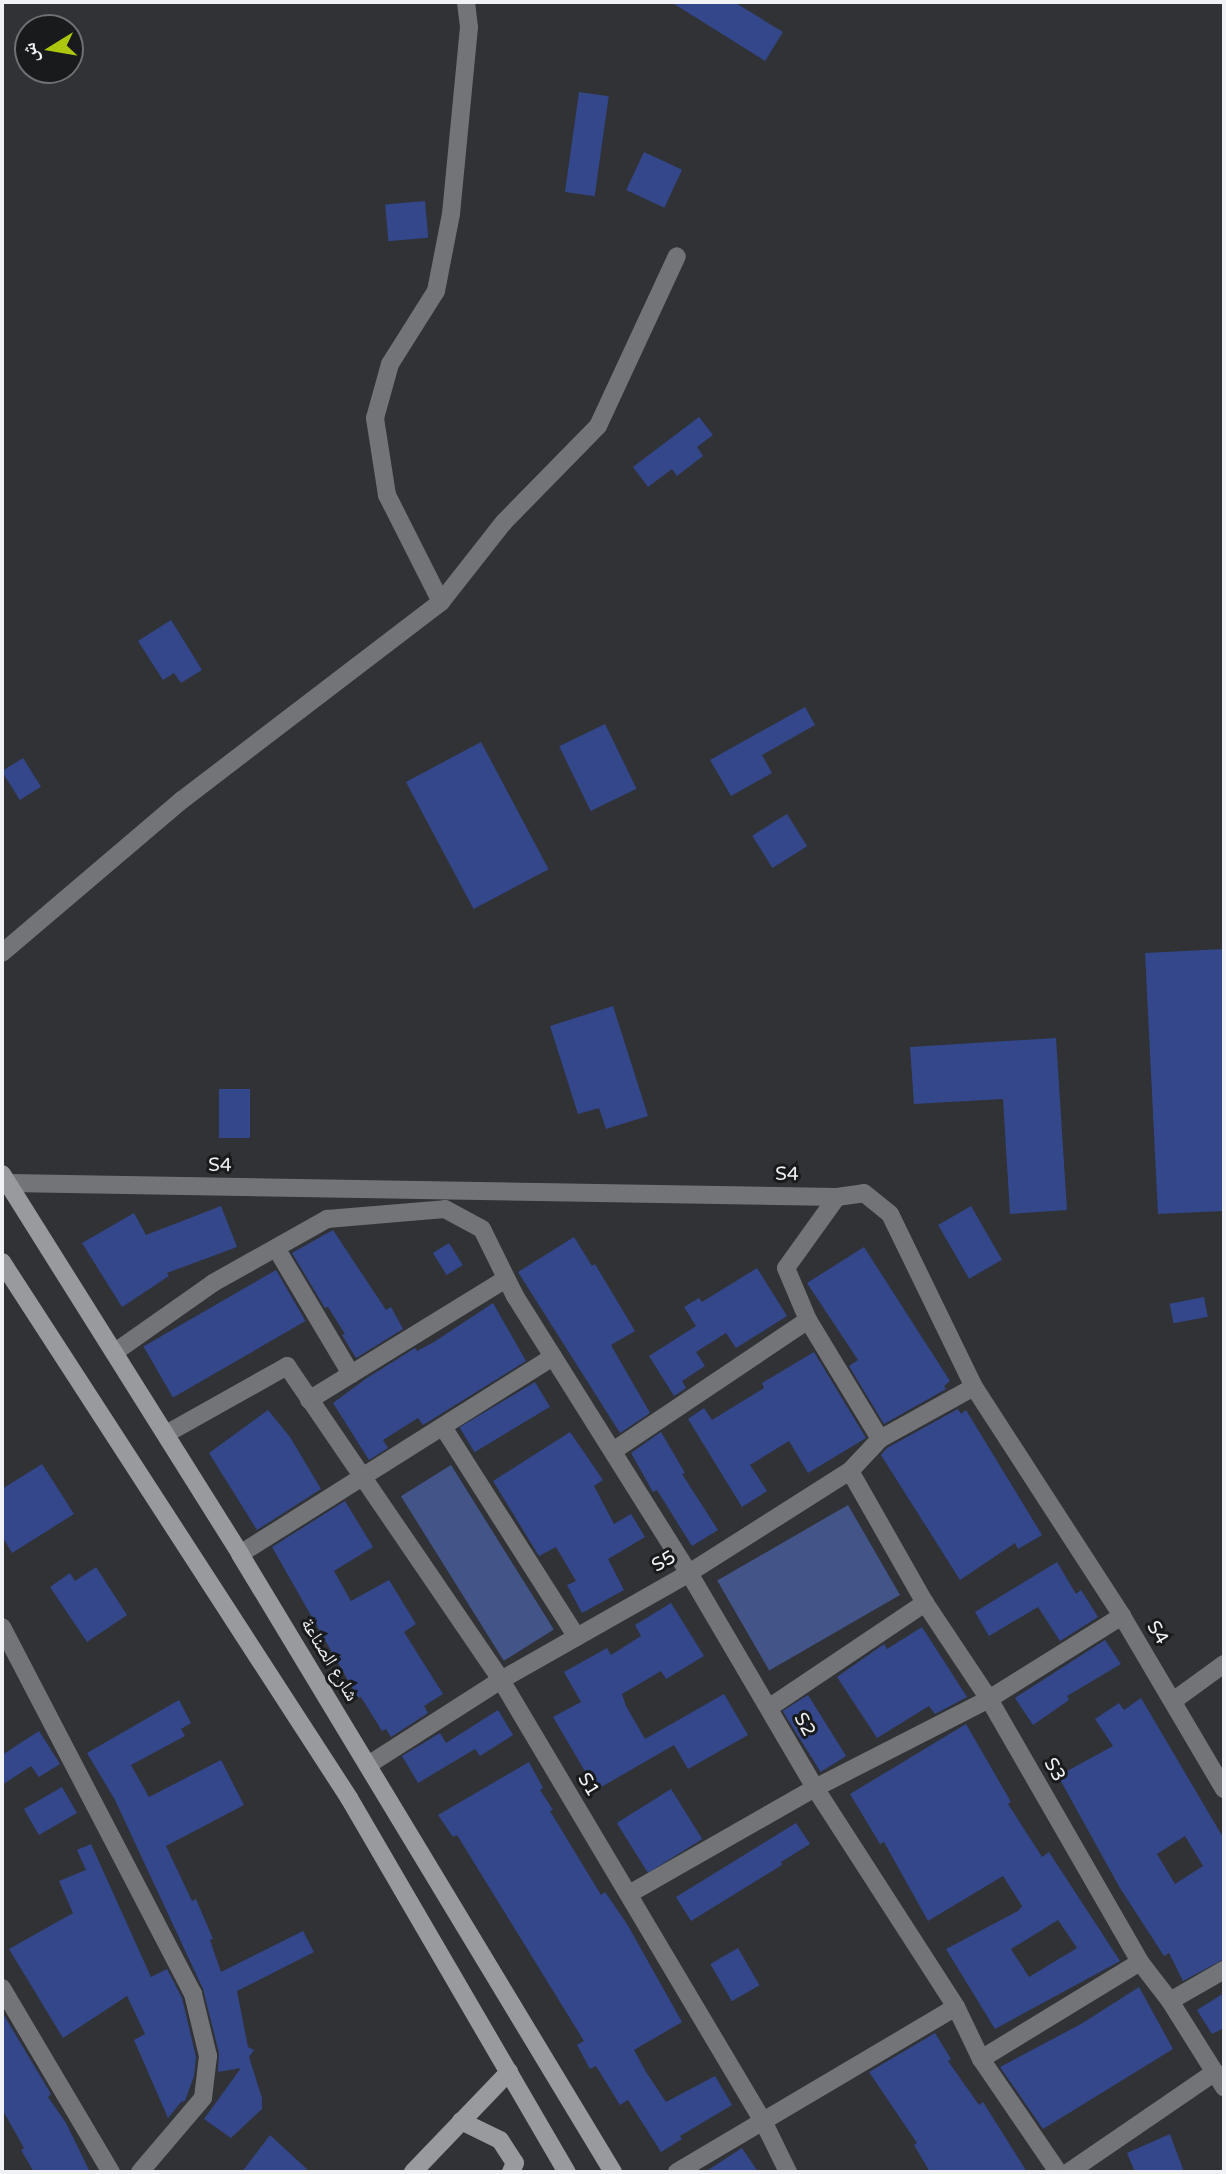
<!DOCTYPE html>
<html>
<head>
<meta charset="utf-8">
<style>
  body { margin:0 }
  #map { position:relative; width:1226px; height:2174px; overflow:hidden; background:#303236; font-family:"Varela Round","Noto Naskh Arabic",sans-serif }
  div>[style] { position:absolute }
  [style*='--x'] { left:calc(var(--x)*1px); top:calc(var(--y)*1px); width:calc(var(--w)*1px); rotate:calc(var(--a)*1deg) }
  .green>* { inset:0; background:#425488; transform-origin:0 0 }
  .building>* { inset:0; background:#33478a; transform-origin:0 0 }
  .street>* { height:18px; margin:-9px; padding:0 9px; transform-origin:9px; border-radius:9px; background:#737477 }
  .secondary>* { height:18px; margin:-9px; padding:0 9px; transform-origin:9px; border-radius:9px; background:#989a9e }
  span { translate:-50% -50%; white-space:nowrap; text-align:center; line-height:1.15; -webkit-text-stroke:6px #191a1c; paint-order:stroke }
  .street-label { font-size:19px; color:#f1f2f5 }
  .frame { position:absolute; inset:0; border:4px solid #f1f2f5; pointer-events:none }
  .north { position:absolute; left:14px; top:14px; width:70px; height:70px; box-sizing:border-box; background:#191a1c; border:2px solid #6f7073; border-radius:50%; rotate:259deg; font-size:19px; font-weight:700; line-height:28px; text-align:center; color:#f1f2f5 }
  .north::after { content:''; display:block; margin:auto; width:24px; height:32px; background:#adc60e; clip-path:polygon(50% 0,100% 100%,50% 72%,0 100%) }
</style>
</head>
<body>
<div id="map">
  <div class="green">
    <i style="left:451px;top:1465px;width:194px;height:59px;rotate:58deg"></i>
    <i style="left:848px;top:1505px;width:104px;height:151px;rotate:60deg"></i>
  </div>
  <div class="building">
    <i style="clip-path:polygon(671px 2px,734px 2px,783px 32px,765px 61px)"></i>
    <i style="left:579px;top:92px;width:30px;height:101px;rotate:8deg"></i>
    <i style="left:644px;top:152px;width:42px;height:42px;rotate:25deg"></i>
    <i style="left:425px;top:201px;width:37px;height:40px;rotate:85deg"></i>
    <i style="clip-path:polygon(699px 417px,713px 435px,697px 447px,703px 456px,677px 476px,672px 469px,648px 487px,633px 467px)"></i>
    <i style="clip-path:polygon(171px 620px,202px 670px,181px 683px,174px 673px,163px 680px,138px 641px)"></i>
    <i style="clip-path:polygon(805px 707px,815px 725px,762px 755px,772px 773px,731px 796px,710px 760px)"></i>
    <i style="left:605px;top:724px;width:72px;height:51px;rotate:64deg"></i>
    <i style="left:481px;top:742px;width:144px;height:85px;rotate:62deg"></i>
    <i style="left:23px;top:758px;width:34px;height:25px;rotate:58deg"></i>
    <i style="left:787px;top:814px;width:38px;height:41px;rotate:58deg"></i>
    <i style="clip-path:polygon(1224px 949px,1224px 1211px,1158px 1214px,1145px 953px)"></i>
    <i style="clip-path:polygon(613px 1006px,648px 1116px,606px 1129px,599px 1108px,578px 1114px,550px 1026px)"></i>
    <i style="clip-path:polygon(1056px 1038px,1067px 1210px,1010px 1214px,1003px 1099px,914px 1104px,910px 1047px)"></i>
    <i style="left:219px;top:1089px;width:31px;height:49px"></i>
    <i style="clip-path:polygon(221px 1206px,237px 1247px,167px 1273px,169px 1276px,122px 1307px,82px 1243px,134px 1213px,146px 1235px)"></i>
    <i style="left:971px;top:1206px;width:62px;height:38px;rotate:60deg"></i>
    <i style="clip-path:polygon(333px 1230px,386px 1310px,391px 1307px,403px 1329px,356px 1358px,342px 1335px,345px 1334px,328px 1307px,325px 1308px,292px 1253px)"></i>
    <i style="clip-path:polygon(574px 1237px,592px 1266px,595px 1264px,635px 1331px,611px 1345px,650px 1413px,620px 1433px,518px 1272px)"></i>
    <i style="left:449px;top:1243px;width:26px;height:19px;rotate:58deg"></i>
    <i style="clip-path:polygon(864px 1247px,950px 1381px,944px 1386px,946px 1389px,884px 1424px,849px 1366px,858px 1360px,807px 1283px)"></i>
    <i style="clip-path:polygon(757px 1268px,787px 1316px,736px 1348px,726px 1333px,696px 1352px,705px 1366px,682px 1381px,686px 1388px,674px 1396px,649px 1356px,696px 1326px,684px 1307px,699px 1298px,702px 1302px)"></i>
    <i style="left:276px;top:1270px;width:59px;height:153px;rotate:60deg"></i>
    <i style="left:1204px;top:1297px;width:20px;height:35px;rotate:79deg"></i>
    <i style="clip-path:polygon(493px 1303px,526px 1361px,423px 1425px,418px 1418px,383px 1440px,388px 1448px,369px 1460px,333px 1403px,367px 1378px,415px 1348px,417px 1351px,434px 1342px)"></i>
    <i style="clip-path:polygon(814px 1352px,866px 1438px,808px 1473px,789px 1441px,750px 1465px,767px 1491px,742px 1507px,688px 1419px,704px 1408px,712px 1420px,764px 1388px,762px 1383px)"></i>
    <i style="left:535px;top:1382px;width:29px;height:88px;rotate:59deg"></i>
    <i style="clip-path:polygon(958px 1409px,961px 1414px,966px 1410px,1042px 1535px,1018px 1549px,1015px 1543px,960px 1580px,881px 1455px,887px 1448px)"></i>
    <i style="clip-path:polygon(268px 1410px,290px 1437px,321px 1489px,257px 1530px,209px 1453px)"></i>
    <i style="clip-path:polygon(570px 1432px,603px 1480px,594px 1486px,614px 1524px,631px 1514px,645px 1537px,608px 1559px,624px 1590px,582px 1613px,567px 1585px,576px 1581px,556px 1547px,539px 1556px,493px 1481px)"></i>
    <i style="clip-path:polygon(661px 1432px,685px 1473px,682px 1474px,718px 1530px,692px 1546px,657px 1490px,653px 1492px,631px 1453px)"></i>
    <i style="clip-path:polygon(42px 1464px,74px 1514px,12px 1553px,2px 1536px,2px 1489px)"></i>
    <i style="clip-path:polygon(345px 1501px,373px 1547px,334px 1571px,351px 1601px,389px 1580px,416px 1624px,404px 1632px,443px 1694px,424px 1706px,428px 1713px,391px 1737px,386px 1729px,382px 1731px,361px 1697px,358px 1698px,272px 1547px)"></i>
    <i style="clip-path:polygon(1057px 1562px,1076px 1594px,1081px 1590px,1098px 1617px,1060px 1641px,1038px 1607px,989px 1636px,975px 1612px)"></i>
    <i style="clip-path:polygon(96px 1567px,127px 1615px,87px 1642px,50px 1587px,70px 1573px,75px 1581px)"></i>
    <i style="clip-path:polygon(671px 1603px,704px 1656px,666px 1679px,661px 1671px,622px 1694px,626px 1706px,645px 1739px,724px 1694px,748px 1735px,688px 1769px,674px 1745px,596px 1790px,553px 1717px,581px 1702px,564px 1672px,607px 1648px,611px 1655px,641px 1636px,635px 1625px)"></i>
    <i style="clip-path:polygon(922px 1627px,967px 1697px,935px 1714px,929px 1706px,877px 1738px,837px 1677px,884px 1644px,887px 1649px)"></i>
    <i style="clip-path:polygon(1105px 1640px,1121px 1664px,1067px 1696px,1069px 1700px,1033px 1725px,1015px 1698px)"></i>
    <i style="left:808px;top:1695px;width:72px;height:30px;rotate:58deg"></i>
    <i style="clip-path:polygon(evenodd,1141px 1698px,1224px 1839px,1224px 1959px,1183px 1981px,1169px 1953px,1164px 1956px,1120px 1888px,1058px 1776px,1113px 1746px,1095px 1719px,1119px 1703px,1124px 1710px,1141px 1698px,1185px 1836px,1203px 1866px,1175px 1884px,1157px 1854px,1185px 1836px)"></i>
    <i style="clip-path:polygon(179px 1700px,191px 1723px,181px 1729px,185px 1736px,131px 1765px,149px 1797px,221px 1760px,244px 1805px,166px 1846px,192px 1901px,196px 1899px,213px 1939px,210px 1940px,221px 1972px,303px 1931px,314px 1952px,237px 1991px,248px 2047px,254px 2050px,249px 2057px,262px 2098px,262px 2109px,231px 2138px,204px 2119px,241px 2068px,218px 2072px,219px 2053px,203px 1989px,115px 1800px,87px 1753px)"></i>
    <i style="clip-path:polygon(498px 1710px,513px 1735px,480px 1756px,475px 1749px,418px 1783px,402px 1756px,440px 1733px,446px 1743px)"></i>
    <i style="clip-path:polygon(evenodd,966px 1724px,1011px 1802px,1008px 1804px,1042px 1857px,1049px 1852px,1120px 1961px,995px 2029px,946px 1949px,1018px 1911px,1022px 1906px,1003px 1876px,928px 1921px,884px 1842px,880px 1844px,850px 1794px,966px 1724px,1058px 1920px,1077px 1948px,1029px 1977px,1011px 1949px,1058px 1920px)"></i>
    <i style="clip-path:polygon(39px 1731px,60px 1764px,39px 1777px,31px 1766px,2px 1785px,2px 1755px)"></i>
    <i style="clip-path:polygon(529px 1762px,543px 1788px,540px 1790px,553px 1810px,550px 1811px,601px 1895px,605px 1892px,627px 1924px,682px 2022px,634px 2050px,646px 2072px,666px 2102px,715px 2076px,732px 2105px,680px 2136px,682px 2139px,661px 2152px,628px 2100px,620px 2105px,596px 2066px,590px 2069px,577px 2045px,584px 2041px,457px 1835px,453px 1837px,438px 1815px)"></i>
    <i style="left:62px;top:1787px;width:30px;height:44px;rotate:60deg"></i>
    <i style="left:671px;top:1789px;width:59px;height:64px;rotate:58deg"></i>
    <i style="clip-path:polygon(796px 1823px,810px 1844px,781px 1862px,782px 1865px,691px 1921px,676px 1897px)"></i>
    <i style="clip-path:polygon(91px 1844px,151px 1977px,167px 1969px,182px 1998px,196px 2057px,194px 2076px,185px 2101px,181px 2102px,168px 2118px,134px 2040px,145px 2034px,127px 1996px,63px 2038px,9px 1949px,73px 1913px,59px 1881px,86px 1870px,77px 1850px)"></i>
    <i style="left:738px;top:1948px;width:43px;height:32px;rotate:60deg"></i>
    <i style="clip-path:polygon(1139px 1987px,1173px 2049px,1043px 2129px,1000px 2067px,1081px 2024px)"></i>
    <i style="clip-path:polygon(1224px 1993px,1224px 2028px,1212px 2034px,1197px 2010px)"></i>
    <i style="clip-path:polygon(2px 2012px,51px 2094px,48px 2097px,66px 2123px,90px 2172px,34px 2172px,21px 2150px,24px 2148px,2px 2109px)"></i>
    <i style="clip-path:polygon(935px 2033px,951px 2059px,948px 2061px,979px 2105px,983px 2102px,1027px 2172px,930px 2172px,914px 2145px,917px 2143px,869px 2072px)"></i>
    <i style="clip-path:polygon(1170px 2134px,1184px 2172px,1135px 2172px,1127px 2153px)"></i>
    <i style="clip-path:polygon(270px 2135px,310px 2172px,242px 2172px)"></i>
    <i style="clip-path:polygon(742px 2148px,758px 2172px,705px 2172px)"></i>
  </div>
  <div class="street">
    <i style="--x:441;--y:602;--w:120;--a:-116.8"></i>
    <i style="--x:387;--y:495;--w:78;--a:-98.9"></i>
    <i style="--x:375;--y:418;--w:56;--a:-74.5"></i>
    <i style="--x:390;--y:364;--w:86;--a:-57.8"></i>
    <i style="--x:436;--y:291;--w:78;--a:-79"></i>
    <i style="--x:451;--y:214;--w:188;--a:-84.5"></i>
    <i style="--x:469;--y:27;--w:25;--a:-97"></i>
    <i style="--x:2;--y:953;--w:236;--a:-40.4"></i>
    <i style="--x:182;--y:800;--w:326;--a:-37.4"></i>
    <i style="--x:441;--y:602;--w:102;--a:-51.8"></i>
    <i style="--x:504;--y:522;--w:134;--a:-45.6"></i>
    <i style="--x:598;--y:426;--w:187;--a:-65.1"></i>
    <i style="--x:9;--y:1183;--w:828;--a:0.97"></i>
    <i style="--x:837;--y:1197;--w:27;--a:-8"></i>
    <i style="--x:864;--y:1193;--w:33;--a:39"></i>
    <i style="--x:890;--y:1214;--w:192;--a:64.1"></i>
    <i style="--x:974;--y:1387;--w:273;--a:57.1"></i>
    <i style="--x:1122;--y:1616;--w:201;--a:59.5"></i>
    <i style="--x:837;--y:1197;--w:87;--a:125.7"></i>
    <i style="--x:786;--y:1268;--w:56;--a:67.1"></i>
    <i style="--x:808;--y:1320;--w:139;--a:58.8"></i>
    <i style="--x:276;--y:1248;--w:147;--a:59.2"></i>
    <i style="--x:115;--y:1352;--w:120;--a:-35.1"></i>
    <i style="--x:213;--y:1283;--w:131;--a:-29.3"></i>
    <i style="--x:327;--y:1219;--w:118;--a:-4.8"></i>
    <i style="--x:445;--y:1209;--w:42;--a:28.4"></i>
    <i style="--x:482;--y:1229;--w:75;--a:63.8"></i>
    <i style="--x:515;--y:1296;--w:327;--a:57.9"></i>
    <i style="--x:689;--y:1573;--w:249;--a:59.6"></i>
    <i style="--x:815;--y:1788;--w:260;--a:57.2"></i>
    <i style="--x:956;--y:2007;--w:58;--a:64.3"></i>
    <i style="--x:981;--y:2059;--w:137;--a:55.7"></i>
    <i style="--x:309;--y:1400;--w:231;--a:-31.6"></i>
    <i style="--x:443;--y:1427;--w:249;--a:57.5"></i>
    <i style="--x:166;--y:1434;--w:139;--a:-29.3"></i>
    <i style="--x:287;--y:1366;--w:380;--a:55.7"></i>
    <i style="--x:501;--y:1680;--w:515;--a:59.3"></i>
    <i style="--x:764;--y:2123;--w:55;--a:63.9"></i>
    <i style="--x:613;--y:1451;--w:235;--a:-33.9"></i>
    <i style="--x:850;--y:1471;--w:152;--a:60.4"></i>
    <i style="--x:925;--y:1603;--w:115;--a:56.3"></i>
    <i style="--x:989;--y:1699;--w:303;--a:60.1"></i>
    <i style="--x:1140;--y:1962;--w:49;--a:52.4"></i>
    <i style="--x:1170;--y:2001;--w:102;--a:57.9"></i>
    <i style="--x:240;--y:1554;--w:370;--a:-32.2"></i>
    <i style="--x:2;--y:1627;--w:414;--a:62.5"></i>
    <i style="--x:193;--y:1994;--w:64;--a:76.4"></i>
    <i style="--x:208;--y:2056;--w:42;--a:96.8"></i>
    <i style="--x:203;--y:2098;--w:97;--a:130.4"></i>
    <i style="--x:1173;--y:1701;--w:63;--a:-36"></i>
    <i style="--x:770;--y:1707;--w:187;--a:-33.9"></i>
    <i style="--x:368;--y:1765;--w:158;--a:-32.6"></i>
    <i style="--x:501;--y:1680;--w:216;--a:-29.6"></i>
    <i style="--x:689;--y:1573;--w:191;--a:-32.4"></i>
    <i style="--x:850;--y:1471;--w:44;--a:-46.8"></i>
    <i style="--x:880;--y:1439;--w:107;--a:-29"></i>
    <i style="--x:629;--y:1894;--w:214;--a:-29.7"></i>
    <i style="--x:815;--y:1788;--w:195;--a:-27.1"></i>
    <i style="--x:989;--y:1699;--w:157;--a:-32"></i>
    <i style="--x:2;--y:1988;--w:214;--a:59.4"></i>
    <i style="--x:1170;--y:2001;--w:62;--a:-29.9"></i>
    <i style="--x:981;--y:2059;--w:186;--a:-31.4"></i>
    <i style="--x:677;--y:2172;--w:324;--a:-30.6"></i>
    <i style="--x:1069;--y:2172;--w:177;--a:-34.4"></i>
  </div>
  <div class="secondary">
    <i style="--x:2;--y:1174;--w:448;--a:57.9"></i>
    <i style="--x:240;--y:1554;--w:722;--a:58.89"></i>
    <i style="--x:2;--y:1262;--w:639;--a:57.08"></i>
    <i style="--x:349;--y:1798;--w:433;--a:59.8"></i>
    <i style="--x:461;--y:2121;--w:43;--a:26"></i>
    <i style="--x:500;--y:2140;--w:27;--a:57"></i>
    <i style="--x:515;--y:2163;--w:10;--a:114"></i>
    <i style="--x:413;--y:2172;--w:139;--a:-46.2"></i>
  </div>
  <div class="street-label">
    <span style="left:220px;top:1166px;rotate:1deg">S4</span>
    <span style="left:787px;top:1175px;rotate:1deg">S4</span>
    <span style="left:664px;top:1562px;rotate:-30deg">S5</span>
    <span style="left:1157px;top:1633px;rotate:59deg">S4</span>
    <span style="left:329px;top:1660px;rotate:59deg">شارع الصناعة</span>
    <span style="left:804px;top:1725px;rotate:61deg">S2</span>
    <span style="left:1054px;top:1770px;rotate:60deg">S3</span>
    <span style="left:588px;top:1785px;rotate:59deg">S1</span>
  </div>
  <div class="frame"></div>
  <div class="north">ش</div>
</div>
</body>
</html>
